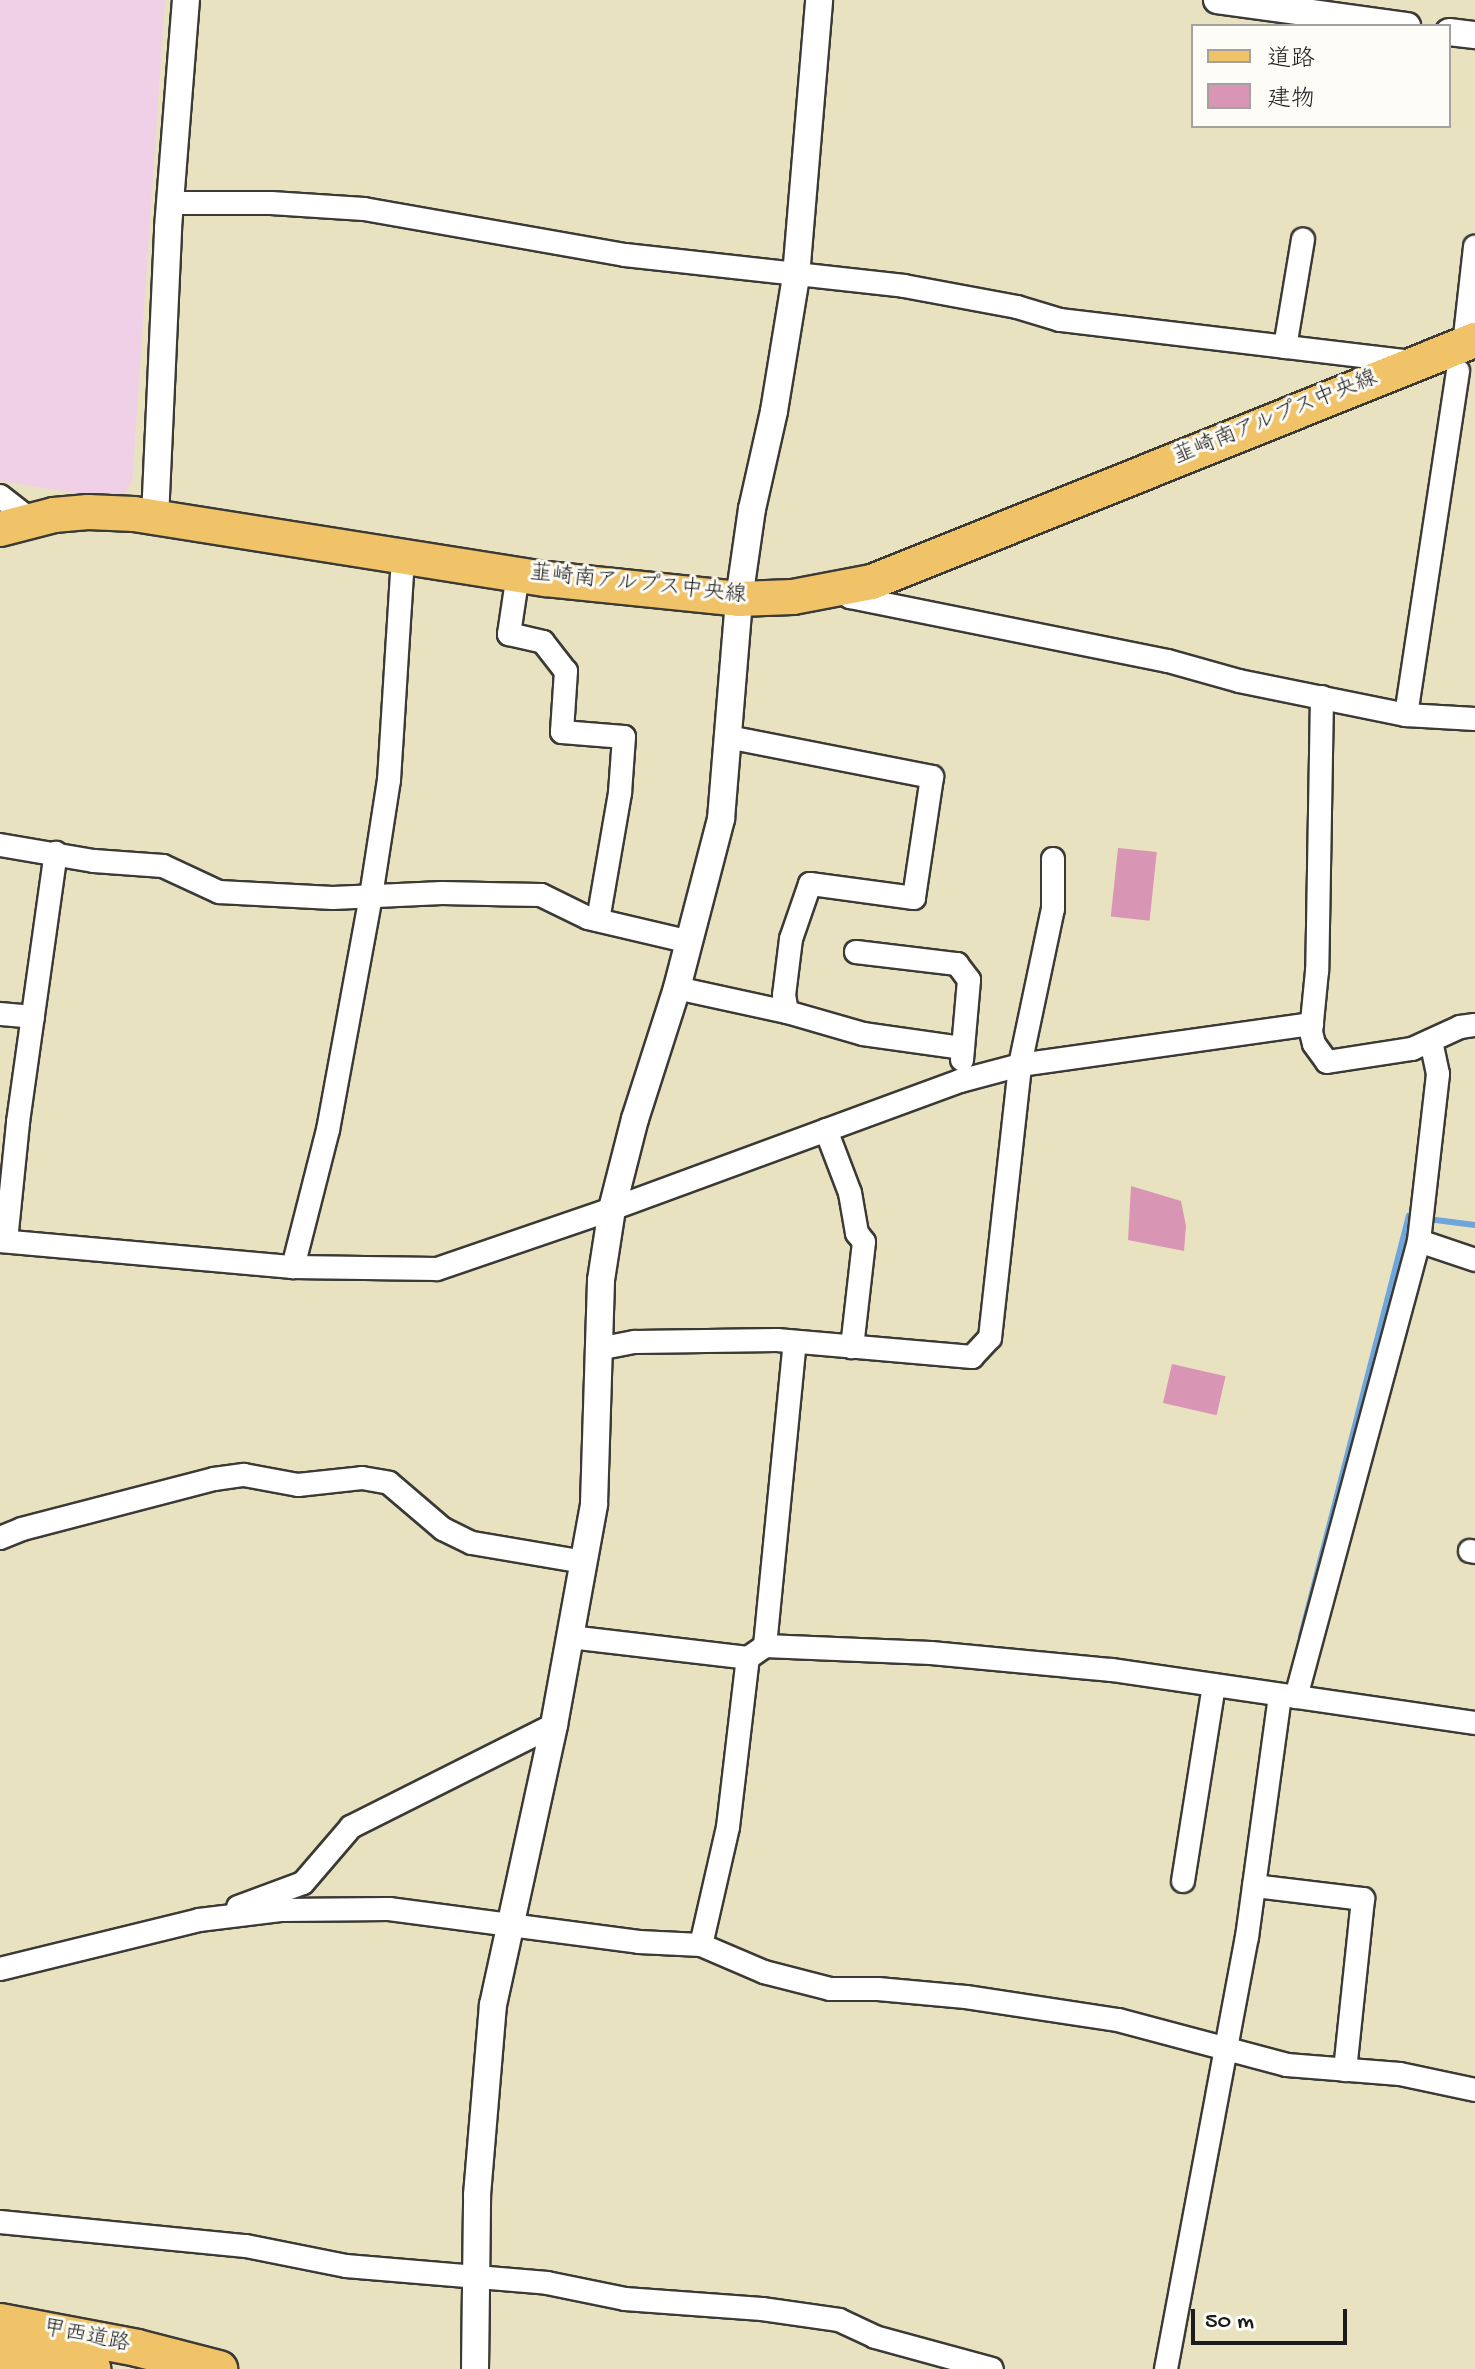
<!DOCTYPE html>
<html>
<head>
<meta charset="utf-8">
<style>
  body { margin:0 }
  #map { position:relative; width:1475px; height:2369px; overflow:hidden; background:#e9e2c1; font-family:"Gochi Hand","Klee One",sans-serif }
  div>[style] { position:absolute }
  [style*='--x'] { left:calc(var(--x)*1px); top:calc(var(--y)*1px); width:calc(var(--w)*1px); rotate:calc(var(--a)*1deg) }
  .built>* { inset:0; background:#efd0e6 }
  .stream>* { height:6px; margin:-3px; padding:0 3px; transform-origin:3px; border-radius:3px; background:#6da5dc }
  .building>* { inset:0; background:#d896b4; transform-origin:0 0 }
  .roads { filter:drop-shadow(2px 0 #3b3a35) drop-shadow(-2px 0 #3b3a35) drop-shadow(0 2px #3b3a35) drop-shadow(0 -2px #3b3a35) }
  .minor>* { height:22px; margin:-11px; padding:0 11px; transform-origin:11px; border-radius:11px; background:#fff }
  .tertiary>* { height:26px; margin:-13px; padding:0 13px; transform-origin:13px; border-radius:13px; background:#fff }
  .primary>* { height:34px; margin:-17px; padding:0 17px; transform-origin:17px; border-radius:17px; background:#f1c369 }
  .trunk>* { height:36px; margin:-18px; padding:0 18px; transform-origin:18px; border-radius:18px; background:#f1c369 }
  .motorway>* { height:40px; margin:-20px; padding:0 20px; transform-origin:20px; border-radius:20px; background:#f1c369 }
  span { translate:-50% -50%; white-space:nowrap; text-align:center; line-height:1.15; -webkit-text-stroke:6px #fdfcf7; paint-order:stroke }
  .street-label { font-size:22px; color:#1c1c1c }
  .legend { position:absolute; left:1191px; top:24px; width:260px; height:104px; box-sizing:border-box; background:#fdfcf7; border:2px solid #a3a29f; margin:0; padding:10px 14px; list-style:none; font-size:24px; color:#1c1c1c }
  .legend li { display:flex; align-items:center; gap:16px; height:40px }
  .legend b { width:40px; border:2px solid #a3a29f }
  .scale { position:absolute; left:1191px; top:2309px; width:156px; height:36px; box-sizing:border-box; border:4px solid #1c1c1c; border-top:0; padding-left:10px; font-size:24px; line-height:28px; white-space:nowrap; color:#1c1c1c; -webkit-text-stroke:6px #fdfcf7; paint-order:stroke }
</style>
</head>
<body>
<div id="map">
  <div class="built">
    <i style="clip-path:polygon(0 0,165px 0,132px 483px,120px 500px,0 481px)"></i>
  </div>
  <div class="stream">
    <i style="--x:1428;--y:1219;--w:47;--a:7.3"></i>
    <i style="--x:1301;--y:1636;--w:434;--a:-75.6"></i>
    <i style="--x:1409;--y:1216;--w:7;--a:8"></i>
  </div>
  <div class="building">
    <i style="left:1118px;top:848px;width:39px;height:69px;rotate:6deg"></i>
    <i style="clip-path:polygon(1131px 1186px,1181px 1201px,1186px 1226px,1184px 1251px,1128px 1240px)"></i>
    <i style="left:1172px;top:1364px;width:55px;height:40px;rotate:13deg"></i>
  </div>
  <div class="roads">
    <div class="minor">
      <i style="--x:170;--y:203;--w:101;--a:0"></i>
      <i style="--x:271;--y:203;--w:93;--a:3.7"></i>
      <i style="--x:364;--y:209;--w:265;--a:10"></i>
      <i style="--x:625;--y:255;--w:281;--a:6.3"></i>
      <i style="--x:904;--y:286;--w:115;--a:10.5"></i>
      <i style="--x:1017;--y:307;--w:45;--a:16.8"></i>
      <i style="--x:1060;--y:320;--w:354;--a:6.8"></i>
      <i style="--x:1464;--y:345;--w:99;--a:-83.6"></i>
      <i style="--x:1285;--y:347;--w:109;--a:-80.5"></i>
      <i style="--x:0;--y:496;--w:37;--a:38"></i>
      <i style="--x:518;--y:574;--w:61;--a:98.5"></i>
      <i style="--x:509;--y:634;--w:35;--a:13"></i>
      <i style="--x:543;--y:642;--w:37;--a:52"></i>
      <i style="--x:566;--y:671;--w:61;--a:93.8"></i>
      <i style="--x:562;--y:732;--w:62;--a:4.6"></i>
      <i style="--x:624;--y:737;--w:56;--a:94.1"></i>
      <i style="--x:620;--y:793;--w:129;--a:99.8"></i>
      <i style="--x:843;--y:592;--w:9;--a:36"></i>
      <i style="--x:850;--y:597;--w:324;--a:11.4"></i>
      <i style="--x:1168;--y:661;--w:74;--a:15.7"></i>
      <i style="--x:1239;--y:681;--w:170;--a:11.5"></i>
      <i style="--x:1406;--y:715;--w:69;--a:3.3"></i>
      <i style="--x:1322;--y:697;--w:274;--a:91"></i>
      <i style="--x:1317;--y:971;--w:61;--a:95.6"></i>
      <i style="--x:1311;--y:1032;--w:12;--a:76"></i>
      <i style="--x:1314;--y:1044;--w:22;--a:54"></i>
      <i style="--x:1327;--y:1062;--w:86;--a:-8.7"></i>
      <i style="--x:1412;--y:1049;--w:53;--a:-24.6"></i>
      <i style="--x:1460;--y:1027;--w:15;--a:-8"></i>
      <i style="--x:1406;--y:715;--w:348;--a:-81.4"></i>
      <i style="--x:728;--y:737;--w:208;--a:11.1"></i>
      <i style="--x:932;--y:777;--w:122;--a:98.5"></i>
      <i style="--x:914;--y:898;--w:105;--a:-172.3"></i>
      <i style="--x:810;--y:884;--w:58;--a:109.1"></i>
      <i style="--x:791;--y:939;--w:56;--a:97.1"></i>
      <i style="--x:784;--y:995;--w:17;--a:80"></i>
      <i style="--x:787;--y:1012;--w:79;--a:16.1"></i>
      <i style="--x:863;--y:1034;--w:101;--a:8"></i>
      <i style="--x:0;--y:845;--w:95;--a:9.7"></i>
      <i style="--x:94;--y:861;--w:69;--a:4.1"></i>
      <i style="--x:163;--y:866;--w:62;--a:24.9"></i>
      <i style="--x:219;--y:892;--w:114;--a:3"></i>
      <i style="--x:333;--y:898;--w:109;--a:-2.6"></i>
      <i style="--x:442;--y:893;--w:99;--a:1.2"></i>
      <i style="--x:541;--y:895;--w:52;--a:26.1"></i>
      <i style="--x:588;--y:918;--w:105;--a:13.2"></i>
      <i style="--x:856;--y:952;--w:102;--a:6.8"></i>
      <i style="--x:957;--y:964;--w:20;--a:53"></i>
      <i style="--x:969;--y:980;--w:80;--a:95"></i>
      <i style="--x:677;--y:988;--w:113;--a:12.3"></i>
      <i style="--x:0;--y:1014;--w:33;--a:5"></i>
      <i style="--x:826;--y:1130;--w:67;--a:69.1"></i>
      <i style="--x:850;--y:1193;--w:41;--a:80.1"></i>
      <i style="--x:857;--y:1233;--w:11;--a:52"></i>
      <i style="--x:864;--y:1242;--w:106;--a:96.5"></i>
      <i style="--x:0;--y:1241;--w:294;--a:5.1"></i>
      <i style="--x:293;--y:1267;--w:144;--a:0.8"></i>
      <i style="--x:437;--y:1269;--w:185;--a:-18.9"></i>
      <i style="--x:612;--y:1209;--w:371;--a:-20.2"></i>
      <i style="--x:960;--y:1081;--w:62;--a:-14.9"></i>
      <i style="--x:1020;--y:1065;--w:295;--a:-8"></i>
      <i style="--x:6;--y:1241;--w:120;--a:-84.2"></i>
      <i style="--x:18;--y:1122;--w:272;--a:-82"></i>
      <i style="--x:1419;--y:1241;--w:59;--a:18.7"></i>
      <i style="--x:293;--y:1267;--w:141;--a:-75.7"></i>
      <i style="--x:328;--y:1130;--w:238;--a:-79.6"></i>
      <i style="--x:371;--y:896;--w:117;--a:-81.2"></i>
      <i style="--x:389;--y:780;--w:223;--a:-86.4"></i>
      <i style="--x:598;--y:1349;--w:38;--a:-11"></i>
      <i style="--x:635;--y:1342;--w:142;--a:-0.8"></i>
      <i style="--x:777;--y:1340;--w:196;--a:5"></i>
      <i style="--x:972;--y:1357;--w:26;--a:-47"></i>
      <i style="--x:990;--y:1338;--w:275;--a:-83.7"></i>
      <i style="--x:1020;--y:1065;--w:159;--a:-78.1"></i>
      <i style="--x:1053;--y:909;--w:50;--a:-90"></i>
      <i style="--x:0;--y:1538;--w:24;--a:-22"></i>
      <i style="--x:22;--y:1529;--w:198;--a:-14.6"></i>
      <i style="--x:214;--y:1479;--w:30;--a:-8"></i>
      <i style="--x:244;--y:1475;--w:55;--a:10.5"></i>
      <i style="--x:298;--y:1485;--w:64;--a:-6.2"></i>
      <i style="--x:362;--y:1478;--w:27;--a:10"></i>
      <i style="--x:389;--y:1483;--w:71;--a:40.4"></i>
      <i style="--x:443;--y:1529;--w:32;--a:26"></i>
      <i style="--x:472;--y:1543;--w:114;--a:9.6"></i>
      <i style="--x:1470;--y:1551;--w:5;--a:11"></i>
      <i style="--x:570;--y:1637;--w:179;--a:6.7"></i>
      <i style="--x:748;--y:1658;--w:21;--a:-35"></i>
      <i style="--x:765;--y:1646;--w:166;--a:2.4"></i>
      <i style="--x:931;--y:1653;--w:182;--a:5.4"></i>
      <i style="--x:1112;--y:1670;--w:367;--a:8.3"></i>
      <i style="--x:765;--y:1646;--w:305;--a:-84.4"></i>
      <i style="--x:1296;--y:1697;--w:472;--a:-74.9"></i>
      <i style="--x:1419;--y:1241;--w:168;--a:-83.5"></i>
      <i style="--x:1438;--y:1074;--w:34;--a:-102"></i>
      <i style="--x:1183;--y:1881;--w:198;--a:-81"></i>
      <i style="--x:1254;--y:1886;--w:110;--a:6.8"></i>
      <i style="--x:1363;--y:1899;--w:172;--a:96"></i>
      <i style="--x:238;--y:1907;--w:69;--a:-20.3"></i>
      <i style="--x:303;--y:1883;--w:74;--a:-49.4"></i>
      <i style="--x:351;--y:1827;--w:227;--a:-26.7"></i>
      <i style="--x:701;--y:1945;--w:121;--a:-77.1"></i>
      <i style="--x:728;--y:1827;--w:170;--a:-83.3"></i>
      <i style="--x:0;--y:1969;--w:205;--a:-13.8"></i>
      <i style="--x:199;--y:1920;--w:84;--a:-6.9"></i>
      <i style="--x:282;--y:1910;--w:107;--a:-0.5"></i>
      <i style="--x:389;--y:1909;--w:252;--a:7.5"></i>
      <i style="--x:639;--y:1942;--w:62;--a:2.8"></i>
      <i style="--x:701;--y:1945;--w:69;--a:23.2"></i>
      <i style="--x:764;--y:1972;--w:68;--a:14.4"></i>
      <i style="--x:830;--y:1989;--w:48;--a:0"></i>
      <i style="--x:878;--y:1989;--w:88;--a:5.2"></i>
      <i style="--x:966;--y:1997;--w:154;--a:8.6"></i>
      <i style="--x:1118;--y:2020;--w:175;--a:14.9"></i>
      <i style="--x:1287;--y:2065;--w:113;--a:4.6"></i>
      <i style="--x:1400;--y:2074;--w:77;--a:12"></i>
      <i style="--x:0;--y:2222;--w:247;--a:5.6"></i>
      <i style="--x:246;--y:2246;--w:102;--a:11.3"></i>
      <i style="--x:346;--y:2266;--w:202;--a:4.8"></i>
      <i style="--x:547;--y:2283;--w:80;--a:11.6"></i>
      <i style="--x:625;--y:2299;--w:137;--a:4.2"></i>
      <i style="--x:762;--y:2309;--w:78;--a:8.1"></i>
      <i style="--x:839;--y:2320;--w:40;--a:25"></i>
      <i style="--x:875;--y:2337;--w:121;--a:15.3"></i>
      <i style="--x:1166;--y:2369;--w:440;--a:-79.4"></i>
      <i style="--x:1247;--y:1937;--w:244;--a:-82.2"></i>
    </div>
    <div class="tertiary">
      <i style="--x:1217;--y:0;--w:192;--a:7.8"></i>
      <i style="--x:1449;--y:32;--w:26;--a:7"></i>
      <i style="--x:155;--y:518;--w:290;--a:-87.4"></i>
      <i style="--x:168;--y:228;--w:229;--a:-85.5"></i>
      <i style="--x:475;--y:2369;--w:174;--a:-89.3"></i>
      <i style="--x:477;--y:2195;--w:191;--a:-85.2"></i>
      <i style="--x:493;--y:2005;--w:287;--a:-77.7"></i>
      <i style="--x:554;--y:1725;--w:225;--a:-79.7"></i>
      <i style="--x:594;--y:1504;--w:224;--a:-88.2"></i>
      <i style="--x:601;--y:1280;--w:72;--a:-81.2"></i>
      <i style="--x:612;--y:1209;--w:93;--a:-75.7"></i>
      <i style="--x:635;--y:1119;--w:138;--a:-72.2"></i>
      <i style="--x:677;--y:988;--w:175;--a:-75.4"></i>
      <i style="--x:721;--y:819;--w:221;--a:-85.3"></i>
      <i style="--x:739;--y:599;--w:91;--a:-81.8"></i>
      <i style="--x:752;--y:509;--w:100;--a:-77.3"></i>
      <i style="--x:774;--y:411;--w:137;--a:-80.7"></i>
      <i style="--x:796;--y:276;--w:277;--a:-85.2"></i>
    </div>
    <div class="primary">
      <i style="--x:0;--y:529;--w:56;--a:-14.5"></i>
      <i style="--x:54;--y:515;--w:34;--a:-5"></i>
      <i style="--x:88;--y:512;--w:46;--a:2.5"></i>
      <i style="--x:134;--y:514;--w:417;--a:9"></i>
      <i style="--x:546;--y:579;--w:194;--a:5.9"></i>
      <i style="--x:739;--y:599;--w:54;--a:-2.1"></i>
      <i style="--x:793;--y:597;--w:80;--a:-10.8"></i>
      <i style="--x:872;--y:582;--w:650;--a:-21.87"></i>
    </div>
    <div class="trunk">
      <i style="--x:0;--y:2322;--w:139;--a:10.7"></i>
      <i style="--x:137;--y:2348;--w:85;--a:14.4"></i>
    </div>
    <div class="motorway">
      <i style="--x:0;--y:2352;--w:92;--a:10.7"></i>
    </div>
  </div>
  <div class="street-label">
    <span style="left:1276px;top:419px;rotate:-22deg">韮崎南アルプス中央線</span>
    <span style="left:638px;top:586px;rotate:6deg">韮崎南アルプス中央線</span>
    <span style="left:86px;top:2338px;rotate:11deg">甲西道路</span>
  </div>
  <ul class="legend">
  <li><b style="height:10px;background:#f1c369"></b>道路</li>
  <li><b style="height:22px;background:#d896b4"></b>建物</li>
  </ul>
  <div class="scale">50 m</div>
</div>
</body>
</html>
